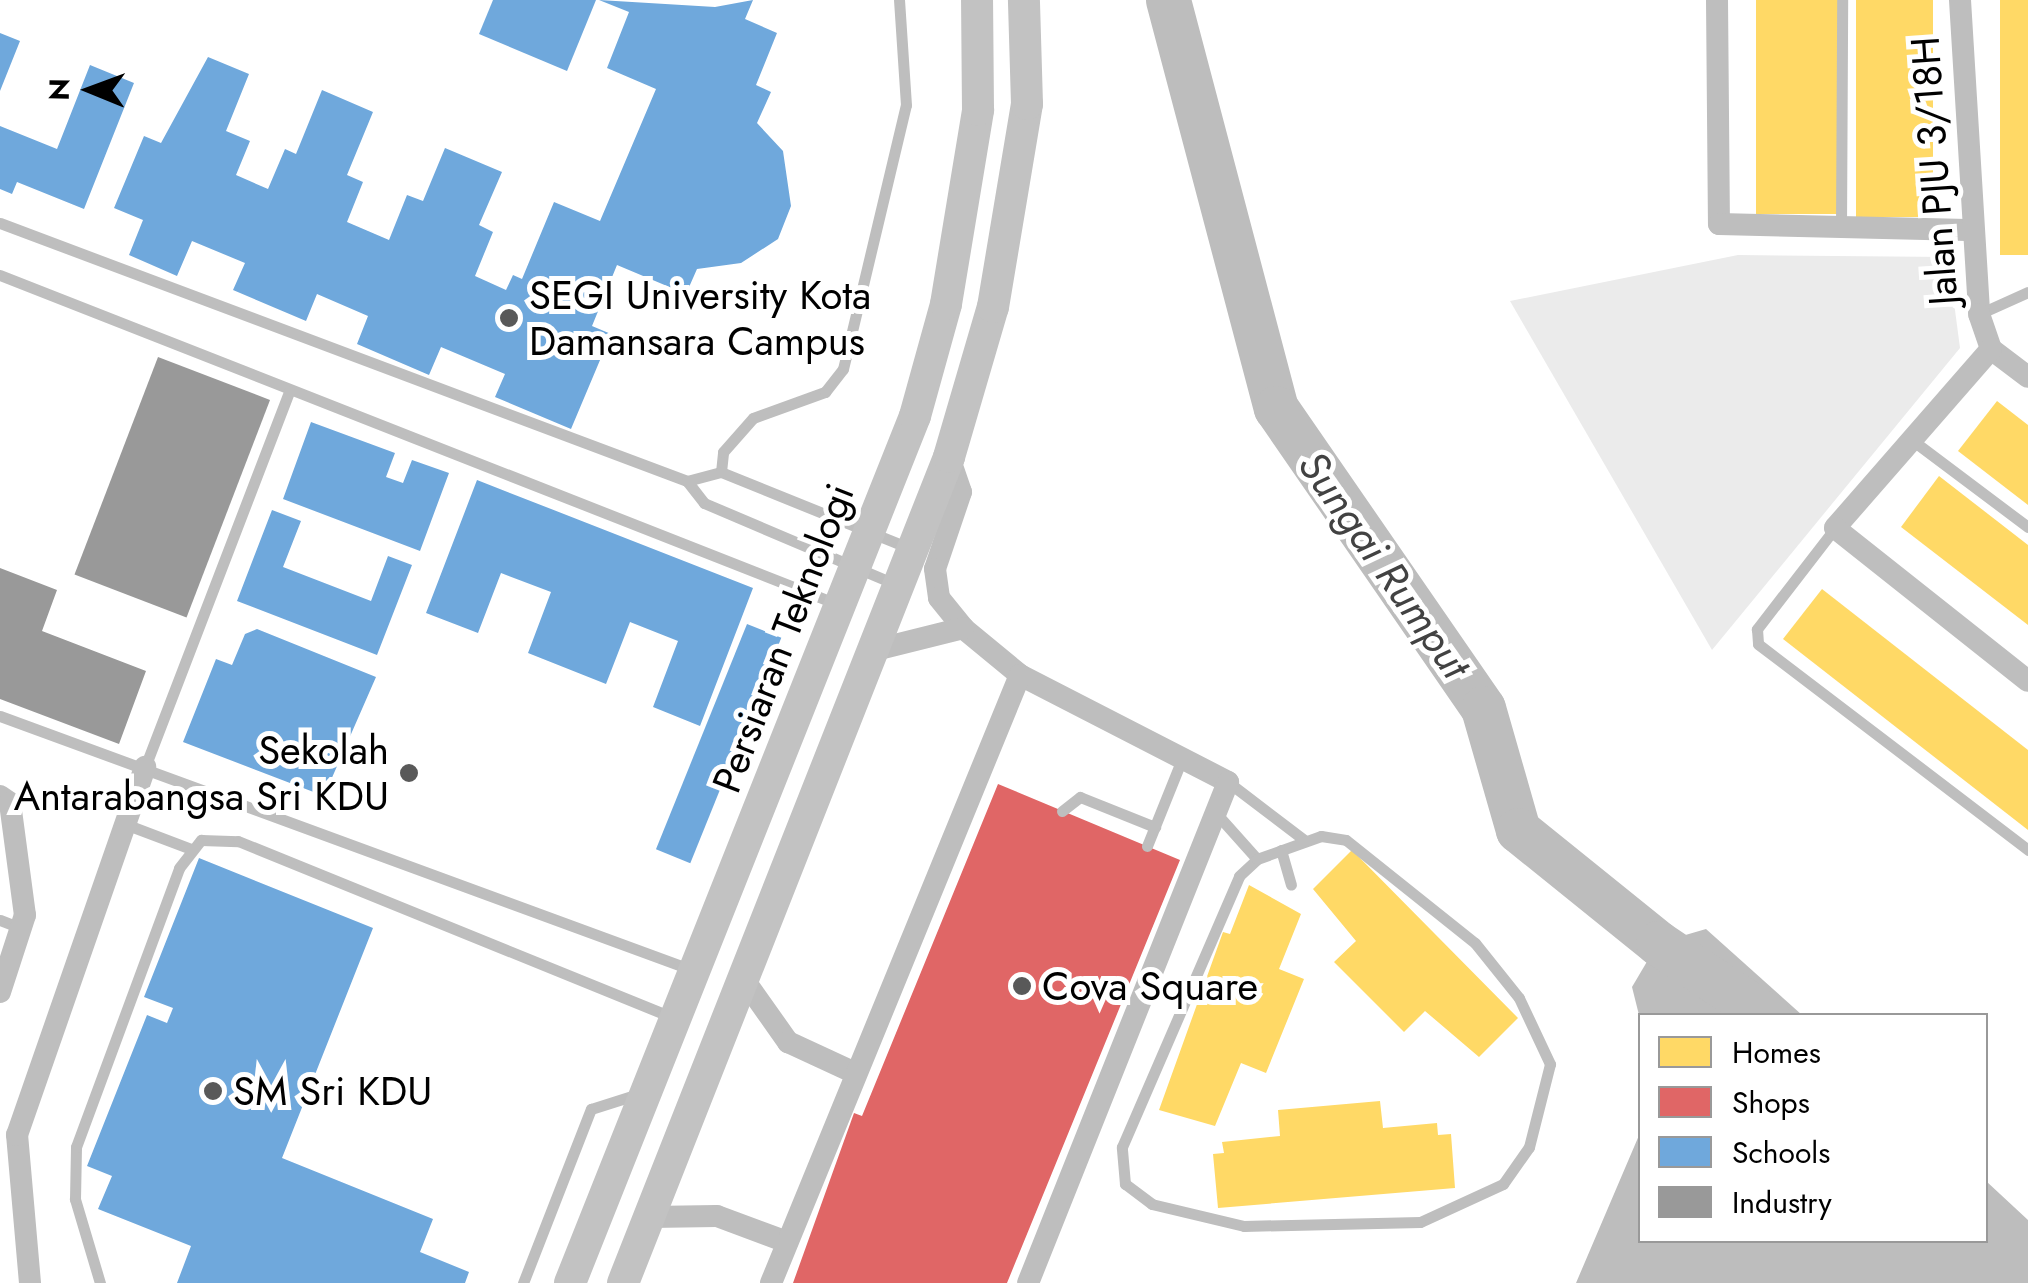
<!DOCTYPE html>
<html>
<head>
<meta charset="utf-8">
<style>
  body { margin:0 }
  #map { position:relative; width:2028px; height:1283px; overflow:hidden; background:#fff; font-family:Jost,sans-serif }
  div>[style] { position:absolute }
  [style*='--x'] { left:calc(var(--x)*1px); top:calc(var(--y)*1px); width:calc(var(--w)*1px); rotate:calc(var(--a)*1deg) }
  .green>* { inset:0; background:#ebebeb }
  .water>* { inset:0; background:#bdbdbd }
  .homes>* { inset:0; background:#ffd966; transform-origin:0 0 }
  .shops>* { inset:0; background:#e06666 }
  .schools>* { inset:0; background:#6fa8dc; transform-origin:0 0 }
  .industry>* { inset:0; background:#999; transform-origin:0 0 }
  .river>* { height:45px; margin:-22.5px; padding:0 22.5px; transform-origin:22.5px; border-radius:22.5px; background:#bdbdbd }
  .lane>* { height:11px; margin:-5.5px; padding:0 5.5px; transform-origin:5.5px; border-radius:5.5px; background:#bebebe }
  .street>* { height:22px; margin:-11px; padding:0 11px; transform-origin:11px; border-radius:11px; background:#bebebe }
  .secondary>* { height:32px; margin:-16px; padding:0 16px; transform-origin:16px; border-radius:16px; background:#c2c2c2 }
  .dots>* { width:28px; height:28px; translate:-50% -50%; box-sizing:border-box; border:5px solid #fff; border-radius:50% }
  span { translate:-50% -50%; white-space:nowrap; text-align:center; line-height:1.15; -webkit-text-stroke:10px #fff; paint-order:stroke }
  .street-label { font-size:40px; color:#000 }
  .poi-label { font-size:40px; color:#000 }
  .left { translate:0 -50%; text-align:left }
  .right { translate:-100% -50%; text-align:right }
  .water-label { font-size:42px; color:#424242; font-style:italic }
  .legend { position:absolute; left:1638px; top:1013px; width:350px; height:230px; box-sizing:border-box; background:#fff; border:2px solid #999; margin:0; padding:12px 18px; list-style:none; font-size:30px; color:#000 }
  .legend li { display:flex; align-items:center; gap:20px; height:50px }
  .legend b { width:50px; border:2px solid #999 }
  .north { position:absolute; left:40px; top:40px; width:100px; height:100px; -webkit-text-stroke:8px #fff; paint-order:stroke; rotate:271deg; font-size:28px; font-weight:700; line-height:40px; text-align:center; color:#000 }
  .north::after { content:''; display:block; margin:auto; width:35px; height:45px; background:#000; clip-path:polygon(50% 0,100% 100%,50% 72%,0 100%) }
</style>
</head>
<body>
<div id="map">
  <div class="green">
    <i style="clip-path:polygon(1738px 255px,1948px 257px,1960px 348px,1712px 650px,1510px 301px)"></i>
  </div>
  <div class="water">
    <i style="clip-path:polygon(1706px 929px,1802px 1015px,1640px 1019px,1632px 987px,1658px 943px)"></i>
    <i style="clip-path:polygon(1640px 1133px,1640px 1240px,1986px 1240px,1986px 1181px,2028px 1220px,2028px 1283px,1576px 1283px)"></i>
  </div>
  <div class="homes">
    <i style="left:1756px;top:0;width:82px;height:214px"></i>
    <i style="left:1856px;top:0;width:77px;height:217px"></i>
    <i style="left:2000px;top:0;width:28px;height:255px"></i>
    <i style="clip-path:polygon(1997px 401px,2028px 425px,2028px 505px,1958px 451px)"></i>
    <i style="clip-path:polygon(1939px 476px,2028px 545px,2028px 625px,1901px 527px)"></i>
    <i style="clip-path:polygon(1822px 589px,2028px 750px,2028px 830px,1783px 639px)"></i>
    <i style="clip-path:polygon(1352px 850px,1518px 1018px,1479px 1057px,1425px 1011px,1404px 1032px,1334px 962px,1356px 941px,1313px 889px)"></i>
    <i style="clip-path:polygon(1249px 885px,1301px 914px,1279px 969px,1304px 979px,1266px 1073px,1241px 1063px,1215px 1126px,1159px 1110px,1223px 932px,1230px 934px)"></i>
    <i style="clip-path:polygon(1380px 1101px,1383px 1128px,1437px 1123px,1438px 1135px,1451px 1134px,1455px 1188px,1218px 1208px,1213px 1154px,1224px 1153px,1222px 1142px,1280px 1136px,1278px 1110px)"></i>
  </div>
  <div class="shops">
    <i style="clip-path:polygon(998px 784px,1180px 860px,1007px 1283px,793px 1283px,854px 1113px,862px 1116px)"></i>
  </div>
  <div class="schools">
    <i style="clip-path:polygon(493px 0,596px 0,567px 71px,479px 34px)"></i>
    <i style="clip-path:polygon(599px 0,715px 7px,753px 0,745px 19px,777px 33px,756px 85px,771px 92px,757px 123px,783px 151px,791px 206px,778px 239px,741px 263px,697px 269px,686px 294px,617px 265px,592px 326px,611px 334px,571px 429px,495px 397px,505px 374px,441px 347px,429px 375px,357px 344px,368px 316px,317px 294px,306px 321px,233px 290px,245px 263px,192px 241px,177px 276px,129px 255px,143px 220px,114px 208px,144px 136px,161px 143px,208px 57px,249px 74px,226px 131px,250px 141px,236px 175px,268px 189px,285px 149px,296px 154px,322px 90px,373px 112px,347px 175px,363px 182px,347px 222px,389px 240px,407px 195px,423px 201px,445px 148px,502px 172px,479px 225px,493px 232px,475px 276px,506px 290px,513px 275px,522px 279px,554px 202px,600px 221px,656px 89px,607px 68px,629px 12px)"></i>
    <i style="clip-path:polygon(0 33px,20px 41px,0 91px)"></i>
    <i style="clip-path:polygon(90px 65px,134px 83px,84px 209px,17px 182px,12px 194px,0 189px,0 126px,57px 149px)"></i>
    <i style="clip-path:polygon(311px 422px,395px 453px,386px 477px,403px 483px,412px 460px,449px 473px,420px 551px,283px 499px)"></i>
    <i style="clip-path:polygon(477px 480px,753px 588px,700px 726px,653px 707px,678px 641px,630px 622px,606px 684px,528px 653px,551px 592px,501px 573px,478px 633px,426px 613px)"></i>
    <i style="clip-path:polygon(272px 510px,301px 521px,283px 567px,371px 601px,388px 556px,412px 565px,377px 655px,237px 601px)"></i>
    <i style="left:747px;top:624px;width:37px;height:243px;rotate:22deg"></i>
    <i style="clip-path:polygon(257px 629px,376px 677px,324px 796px,183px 742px,216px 659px,232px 665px,245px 634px)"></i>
    <i style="clip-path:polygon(199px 858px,373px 928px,282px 1158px,433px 1219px,420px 1252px,469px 1272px,465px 1283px,177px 1283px,191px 1246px,98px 1209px,112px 1176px,87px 1166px,147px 1015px,167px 1023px,173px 1008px,144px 997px)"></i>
  </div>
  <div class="industry">
    <i style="left:158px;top:357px;width:120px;height:233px;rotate:21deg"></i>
    <i style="clip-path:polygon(0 568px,57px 590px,42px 631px,146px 671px,119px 744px,0 699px)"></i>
  </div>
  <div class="river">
    <i style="--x:1168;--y:0;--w:422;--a:75.2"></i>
    <i style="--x:1276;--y:408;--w:364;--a:55.4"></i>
    <i style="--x:1483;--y:708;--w:127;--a:74"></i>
    <i style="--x:1518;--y:830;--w:180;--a:38.9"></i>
    <i style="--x:1658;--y:943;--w:131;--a:33.8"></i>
  </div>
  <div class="lane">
    <i style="--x:0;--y:223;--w:734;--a:20.58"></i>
    <i style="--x:687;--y:481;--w:28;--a:52"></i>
    <i style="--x:704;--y:503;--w:210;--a:23"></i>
    <i style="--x:1841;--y:229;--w:229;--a:-89.7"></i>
    <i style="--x:0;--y:275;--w:899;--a:21.46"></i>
    <i style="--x:1979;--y:314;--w:54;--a:-24.2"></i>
    <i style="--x:1912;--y:440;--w:145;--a:36.9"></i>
    <i style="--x:721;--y:472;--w:20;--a:-84"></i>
    <i style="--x:723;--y:452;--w:45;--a:-48.6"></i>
    <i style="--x:753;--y:418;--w:77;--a:-19.9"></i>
    <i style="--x:825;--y:392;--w:29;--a:-52"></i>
    <i style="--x:843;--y:369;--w:271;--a:-76.6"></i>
    <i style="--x:906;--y:105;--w:105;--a:-93.8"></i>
    <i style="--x:687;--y:481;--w:35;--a:-15"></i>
    <i style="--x:721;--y:472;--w:206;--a:22"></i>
    <i style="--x:1835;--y:528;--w:128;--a:127.7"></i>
    <i style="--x:1757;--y:629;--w:15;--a:86"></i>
    <i style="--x:1758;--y:644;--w:340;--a:37.3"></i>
    <i style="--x:0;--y:716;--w:735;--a:20.14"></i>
    <i style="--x:145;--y:767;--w:402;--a:-69"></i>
    <i style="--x:1228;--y:782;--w:96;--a:37.3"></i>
    <i style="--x:1062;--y:811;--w:23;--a:-38"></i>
    <i style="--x:1080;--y:797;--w:81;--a:21.8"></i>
    <i style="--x:1215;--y:812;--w:63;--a:48.2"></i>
    <i style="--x:125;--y:824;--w:71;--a:20.7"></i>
    <i style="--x:1321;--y:836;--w:25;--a:9"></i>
    <i style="--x:1346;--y:840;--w:165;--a:38.6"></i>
    <i style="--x:1475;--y:943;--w:70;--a:51.3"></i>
    <i style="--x:1519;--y:998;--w:73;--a:64.8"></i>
    <i style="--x:1550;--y:1064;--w:86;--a:104.2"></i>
    <i style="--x:1529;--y:1147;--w:45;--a:125.1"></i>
    <i style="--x:1503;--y:1184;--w:91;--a:155.4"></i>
    <i style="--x:1420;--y:1222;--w:176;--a:178.7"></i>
    <i style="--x:1244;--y:1226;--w:95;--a:-166.6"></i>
    <i style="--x:1152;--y:1204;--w:34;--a:-143"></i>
    <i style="--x:1125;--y:1184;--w:37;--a:-95"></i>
    <i style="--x:1122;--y:1147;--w:295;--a:-66.6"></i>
    <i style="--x:1239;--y:876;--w:25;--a:-43"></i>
    <i style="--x:1257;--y:859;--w:68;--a:-19.8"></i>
    <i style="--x:1147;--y:846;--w:94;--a:-68.1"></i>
    <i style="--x:1281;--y:850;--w:36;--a:74"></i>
    <i style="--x:0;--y:920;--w:26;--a:21"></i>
    <i style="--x:100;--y:1283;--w:88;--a:-106.6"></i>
    <i style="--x:75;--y:1199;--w:52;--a:-88.9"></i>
    <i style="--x:76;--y:1147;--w:297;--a:-69.7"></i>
    <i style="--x:179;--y:868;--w:36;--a:-52"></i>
    <i style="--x:201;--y:840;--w:37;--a:2"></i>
    <i style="--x:238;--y:841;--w:471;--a:22.1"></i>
    <i style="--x:523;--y:1283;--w:187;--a:-68.7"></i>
    <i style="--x:591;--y:1109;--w:52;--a:-17.7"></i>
  </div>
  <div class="street">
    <i style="--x:1717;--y:0;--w:224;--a:89.5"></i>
    <i style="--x:1719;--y:224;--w:248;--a:1.4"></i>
    <i style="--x:1960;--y:0;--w:315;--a:86.5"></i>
    <i style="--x:1979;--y:314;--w:37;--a:71"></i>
    <i style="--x:1991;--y:349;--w:46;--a:37.1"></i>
    <i style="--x:1991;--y:349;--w:237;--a:131.1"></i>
    <i style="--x:1835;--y:528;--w:246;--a:38.4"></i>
    <i style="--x:949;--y:457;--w:37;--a:71"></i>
    <i style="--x:961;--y:492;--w:81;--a:108.7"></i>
    <i style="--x:935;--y:569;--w:29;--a:82"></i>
    <i style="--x:939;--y:598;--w:38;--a:51"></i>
    <i style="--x:963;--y:628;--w:74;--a:39.5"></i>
    <i style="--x:1020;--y:675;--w:234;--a:27.2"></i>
    <i style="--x:1228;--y:782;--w:539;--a:111.76"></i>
    <i style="--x:875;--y:650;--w:91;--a:-14"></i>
    <i style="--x:0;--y:796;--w:12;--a:35"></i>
    <i style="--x:10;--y:803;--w:113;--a:82.4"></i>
    <i style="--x:25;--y:915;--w:81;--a:108"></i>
    <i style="--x:742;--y:977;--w:80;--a:54.7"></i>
    <i style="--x:788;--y:1042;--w:72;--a:24.8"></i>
    <i style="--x:651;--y:1217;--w:66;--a:-0.9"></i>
    <i style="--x:717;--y:1216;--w:75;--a:20.4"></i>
    <i style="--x:30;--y:1283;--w:149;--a:-95"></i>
    <i style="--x:17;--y:1135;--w:390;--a:-70.8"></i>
    <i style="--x:771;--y:1283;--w:657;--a:-67.73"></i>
  </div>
  <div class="secondary">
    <i style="--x:570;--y:1283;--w:933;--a:-68.3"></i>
    <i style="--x:915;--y:416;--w:116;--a:-74.5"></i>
    <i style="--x:946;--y:304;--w:197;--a:-80.6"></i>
    <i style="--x:978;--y:110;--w:110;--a:-90.5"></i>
    <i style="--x:623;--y:1283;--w:888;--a:-68.46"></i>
    <i style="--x:949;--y:457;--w:156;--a:-73.7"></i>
    <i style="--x:993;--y:307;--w:206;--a:-80.5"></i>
    <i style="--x:1027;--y:104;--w:104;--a:-91.7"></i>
  </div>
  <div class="dots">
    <i style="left:509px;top:318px;background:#595959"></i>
    <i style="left:409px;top:773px;background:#595959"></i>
    <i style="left:1022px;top:986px;background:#595959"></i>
    <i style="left:213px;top:1091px;background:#595959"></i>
  </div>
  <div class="street-label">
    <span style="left:1934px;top:171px;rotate:-94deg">Jalan PJU 3/18H</span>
    <span style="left:783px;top:638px;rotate:-69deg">Persiaran Teknologi</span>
  </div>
  <div class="poi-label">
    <span class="left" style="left:529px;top:318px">SEGI University Kota<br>Damansara Campus</span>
    <span class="right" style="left:389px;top:773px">Sekolah<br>Antarabangsa Sri KDU</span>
    <span class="left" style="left:1042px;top:986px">Cova Square</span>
    <span class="left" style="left:233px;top:1091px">SM Sri KDU</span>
  </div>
  <div class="water-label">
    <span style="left:1384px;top:565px;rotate:55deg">Sungai Rumput</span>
  </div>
  <ul class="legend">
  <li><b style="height:28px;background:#ffd966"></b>Homes</li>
  <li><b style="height:28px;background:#e06666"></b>Shops</li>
  <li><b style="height:28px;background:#6fa8dc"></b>Schools</li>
  <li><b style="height:28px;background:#999"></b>Industry</li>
  </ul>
  <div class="north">N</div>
</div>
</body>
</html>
